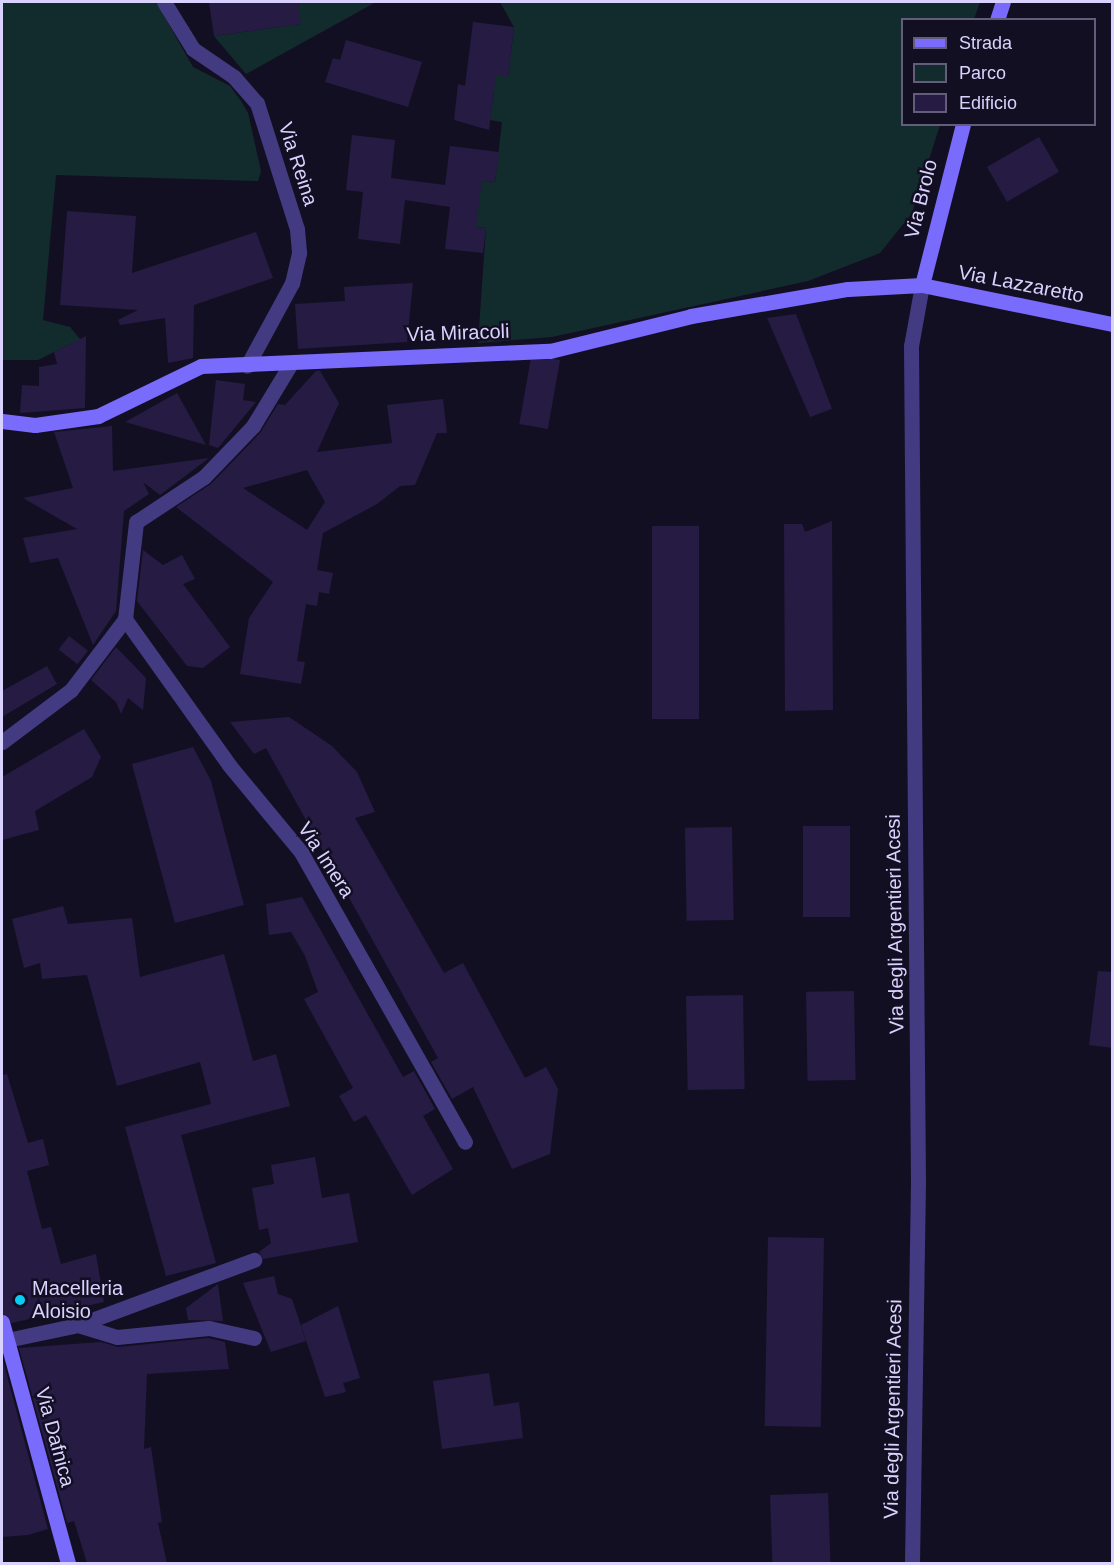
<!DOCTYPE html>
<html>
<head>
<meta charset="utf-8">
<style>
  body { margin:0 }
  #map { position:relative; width:1114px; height:1565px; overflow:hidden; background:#130f23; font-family:Helvetica,sans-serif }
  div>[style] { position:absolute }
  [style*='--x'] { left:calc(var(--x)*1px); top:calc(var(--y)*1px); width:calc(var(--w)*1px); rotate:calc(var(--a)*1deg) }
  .green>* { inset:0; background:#122c2d }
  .building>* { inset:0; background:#261b43; transform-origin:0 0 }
  .street>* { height:15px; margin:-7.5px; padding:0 7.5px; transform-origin:7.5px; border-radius:7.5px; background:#423b81 }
  .secondary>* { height:15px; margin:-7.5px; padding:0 7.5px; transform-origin:7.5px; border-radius:7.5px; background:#796bfb }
  .dots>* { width:16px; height:16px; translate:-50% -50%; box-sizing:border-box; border:3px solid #130f23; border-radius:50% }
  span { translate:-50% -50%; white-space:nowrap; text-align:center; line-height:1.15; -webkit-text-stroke:5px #130f23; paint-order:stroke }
  .street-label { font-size:20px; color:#dad2fe }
  .poi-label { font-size:20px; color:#dad2fe }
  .left { translate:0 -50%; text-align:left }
  .frame { position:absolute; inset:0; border:3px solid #dad2fe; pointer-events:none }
  .legend { position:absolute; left:901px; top:18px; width:195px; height:108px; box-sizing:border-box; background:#130f23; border:2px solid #635d7b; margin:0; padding:8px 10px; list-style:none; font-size:18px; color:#dad2fe }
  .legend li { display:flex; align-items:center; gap:12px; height:30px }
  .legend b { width:30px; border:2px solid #635d7b }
</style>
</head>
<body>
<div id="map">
  <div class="green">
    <i style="clip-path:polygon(2px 2px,156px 2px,193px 67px,230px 86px,241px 101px,248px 113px,261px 171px,258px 181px,56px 175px,43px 320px,70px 327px,85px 345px,72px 343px,38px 360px,2px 360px)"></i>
    <i style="clip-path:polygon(298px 2px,376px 2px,246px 74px,214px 36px,300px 24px)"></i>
    <i style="clip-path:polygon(500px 2px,980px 2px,974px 19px,902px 20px,902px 124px,940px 125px,912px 213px,880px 253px,808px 281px,552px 337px,478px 343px,486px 228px,469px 226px,482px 181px,495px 182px,502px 122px,490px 120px,494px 91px,488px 74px,508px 76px,514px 27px)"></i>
  </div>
  <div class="building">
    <i style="clip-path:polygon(209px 2px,298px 2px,301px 24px,214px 36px)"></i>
    <i style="clip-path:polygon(473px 22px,514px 27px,508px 77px,496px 75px,489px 130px,454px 120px,458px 84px,465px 86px)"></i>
    <i style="clip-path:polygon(346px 40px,422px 62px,408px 107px,325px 82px,333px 58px,340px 60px)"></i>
    <i style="clip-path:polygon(352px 135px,395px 140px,391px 178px,445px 185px,450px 146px,499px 152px,495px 182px,482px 181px,476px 227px,486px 228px,483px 253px,445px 249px,450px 207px,405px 200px,400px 244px,358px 239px,363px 192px,346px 190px)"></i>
    <i style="left:1039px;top:137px;width:40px;height:60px;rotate:60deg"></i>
    <i style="clip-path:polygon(67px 211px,136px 216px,132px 273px,256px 232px,273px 278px,194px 305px,193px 358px,168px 363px,165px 318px,120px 325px,118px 320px,138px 310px,60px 305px)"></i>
    <i style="clip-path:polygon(413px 283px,407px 342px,298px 349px,295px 304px,345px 301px,344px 287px)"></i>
    <i style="clip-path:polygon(796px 314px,832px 409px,810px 417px,767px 318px)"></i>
    <i style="clip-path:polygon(86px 336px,85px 408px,20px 413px,22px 385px,39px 386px,39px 367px,57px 364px,54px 352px)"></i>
    <i style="left:560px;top:360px;width:70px;height:29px;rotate:100deg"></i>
    <i style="clip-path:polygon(evenodd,316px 371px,320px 371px,339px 403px,317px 452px,392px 443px,387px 405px,443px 399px,447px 433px,437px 433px,415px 485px,400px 486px,377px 504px,323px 533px,317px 570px,333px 573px,329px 594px,319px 592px,317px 606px,306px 604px,297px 661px,305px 662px,301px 684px,240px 674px,249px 618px,273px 582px,176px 507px,211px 484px,260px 433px,278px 404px,285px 405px,316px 371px,307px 470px,325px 502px,307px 530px,243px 488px,307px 470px)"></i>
    <i style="clip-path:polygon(216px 380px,245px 384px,243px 400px,256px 402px,218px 448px,209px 445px)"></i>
    <i style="clip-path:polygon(177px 393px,206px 445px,125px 422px)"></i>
    <i style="clip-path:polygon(112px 426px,113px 471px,209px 458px,160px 495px,143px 482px,149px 494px,124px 511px,116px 611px,93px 645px,58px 558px,30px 563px,23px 538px,77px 529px,23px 498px,73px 488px,54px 432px)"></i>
    <i style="clip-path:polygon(832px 521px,833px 710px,785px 711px,784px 524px,802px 524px,805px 532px)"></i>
    <i style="left:652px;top:526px;width:47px;height:193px"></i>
    <i style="clip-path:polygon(143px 550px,163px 565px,182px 555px,195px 579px,183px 584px,230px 647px,203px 668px,187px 666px,137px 601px)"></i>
    <i style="left:69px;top:636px;width:24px;height:17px;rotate:38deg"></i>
    <i style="clip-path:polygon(116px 647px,146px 678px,143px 710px,128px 698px,121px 714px,116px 702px,91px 680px)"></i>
    <i style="clip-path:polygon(47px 666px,57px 684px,2px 717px,2px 691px)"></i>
    <i style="clip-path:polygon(289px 717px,332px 746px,357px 772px,375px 812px,355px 818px,444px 973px,463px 963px,525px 1078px,546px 1067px,558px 1089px,550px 1154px,512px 1169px,473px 1087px,452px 1099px,431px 1062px,438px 1058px,266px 748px,254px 754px,230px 722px)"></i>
    <i style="clip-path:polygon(84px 729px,101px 757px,92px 777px,35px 811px,39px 830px,2px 840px,2px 777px)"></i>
    <i style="clip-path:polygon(193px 747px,211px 781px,244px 905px,175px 923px,132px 764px)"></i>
    <i style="left:850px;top:826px;width:91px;height:47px;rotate:90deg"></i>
    <i style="left:732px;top:827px;width:93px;height:47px;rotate:89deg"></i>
    <i style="clip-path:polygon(302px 897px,403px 1077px,414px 1071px,435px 1109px,423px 1116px,453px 1169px,412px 1195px,366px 1115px,354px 1122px,339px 1096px,353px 1088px,304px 999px,318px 992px,305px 956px,291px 932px,269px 935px,266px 904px)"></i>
    <i style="clip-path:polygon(63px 906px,68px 924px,132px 918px,140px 977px,224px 954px,253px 1061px,276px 1054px,290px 1106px,181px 1135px,216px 1263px,166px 1276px,125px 1127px,211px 1104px,200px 1062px,117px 1086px,87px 975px,42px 979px,40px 963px,24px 968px,12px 919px)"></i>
    <i style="clip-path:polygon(1098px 971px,1113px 972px,1113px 1048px,1089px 1045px)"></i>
    <i style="left:854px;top:991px;width:89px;height:48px;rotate:89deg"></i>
    <i style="left:743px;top:995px;width:94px;height:57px;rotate:89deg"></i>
    <i style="clip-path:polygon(7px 1074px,28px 1143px,43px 1139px,49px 1165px,27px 1171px,42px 1229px,51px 1227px,61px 1264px,96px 1254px,104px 1302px,12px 1323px,2px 1313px,2px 1075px)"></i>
    <i style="clip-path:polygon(315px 1157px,322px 1198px,349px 1193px,358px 1242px,263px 1259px,259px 1252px,271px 1243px,268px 1228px,259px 1230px,252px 1188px,274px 1184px,271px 1165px)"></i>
    <i style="left:768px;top:1237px;width:56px;height:189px;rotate:1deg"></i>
    <i style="clip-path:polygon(274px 1276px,278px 1294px,292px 1299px,306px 1341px,271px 1352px,243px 1283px)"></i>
    <i style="clip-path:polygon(218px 1284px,223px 1321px,188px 1320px,186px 1308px)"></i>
    <i style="clip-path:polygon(338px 1306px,360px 1378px,343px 1383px,346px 1392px,325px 1397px,301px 1325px)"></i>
    <i style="clip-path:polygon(208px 1338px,225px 1342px,229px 1369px,147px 1374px,144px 1449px,151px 1447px,162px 1522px,158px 1523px,167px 1563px,87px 1563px,74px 1521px,67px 1523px,19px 1348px,101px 1342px,118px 1347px)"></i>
    <i style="clip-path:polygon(2px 1357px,48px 1529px,28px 1535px,2px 1537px)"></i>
    <i style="clip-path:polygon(489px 1373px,494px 1406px,519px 1402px,523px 1438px,442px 1449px,433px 1381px)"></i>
    <i style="left:828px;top:1493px;width:70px;height:58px;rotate:88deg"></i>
  </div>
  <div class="street">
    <i style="--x:164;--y:2;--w:55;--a:58.3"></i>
    <i style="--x:193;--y:49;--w:50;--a:34.3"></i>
    <i style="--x:234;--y:77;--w:35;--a:49"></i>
    <i style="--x:257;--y:103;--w:132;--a:72.4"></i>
    <i style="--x:297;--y:229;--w:24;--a:85"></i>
    <i style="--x:299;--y:253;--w:31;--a:103"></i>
    <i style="--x:292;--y:283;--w:94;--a:118.5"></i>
    <i style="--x:125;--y:619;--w:179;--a:54.5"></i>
    <i style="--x:229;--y:765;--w:113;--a:50.4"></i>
    <i style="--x:301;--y:852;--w:333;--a:60.5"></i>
    <i style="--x:2;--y:742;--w:86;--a:-37"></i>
    <i style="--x:71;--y:690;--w:89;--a:-52.7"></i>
    <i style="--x:125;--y:619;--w:98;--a:-83.5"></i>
    <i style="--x:136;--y:522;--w:82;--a:-33.5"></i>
    <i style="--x:204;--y:477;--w:71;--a:-46.1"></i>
    <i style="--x:253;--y:426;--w:71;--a:-58.8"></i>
    <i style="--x:78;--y:1325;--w:41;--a:17.1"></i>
    <i style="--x:117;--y:1337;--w:92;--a:-5.6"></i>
    <i style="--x:209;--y:1328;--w:46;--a:12.5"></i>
    <i style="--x:7;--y:1340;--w:73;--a:-11.9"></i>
    <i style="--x:78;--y:1325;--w:188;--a:-20.3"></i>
    <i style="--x:912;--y:1564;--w:381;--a:-89.1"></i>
    <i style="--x:918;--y:1183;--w:837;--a:-90.48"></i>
    <i style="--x:911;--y:346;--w:62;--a:-79.8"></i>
  </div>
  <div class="secondary">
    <i style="--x:997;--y:20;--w:19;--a:-72"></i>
    <i style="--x:922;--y:285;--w:166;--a:-75.7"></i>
    <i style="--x:2;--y:421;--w:33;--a:7"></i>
    <i style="--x:35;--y:425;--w:64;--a:-8.1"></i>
    <i style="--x:98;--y:416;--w:114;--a:-25.9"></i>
    <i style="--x:201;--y:366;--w:349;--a:-2.5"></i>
    <i style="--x:550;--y:351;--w:145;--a:-13.9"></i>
    <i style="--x:691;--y:316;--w:159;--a:-9.8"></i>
    <i style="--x:848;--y:289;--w:74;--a:-3.1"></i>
    <i style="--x:922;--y:285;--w:194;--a:11.6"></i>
    <i style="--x:2;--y:1322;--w:251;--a:74.7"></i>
  </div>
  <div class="dots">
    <i style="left:20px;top:1300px;background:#07cdf5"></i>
  </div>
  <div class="street-label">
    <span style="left:298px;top:164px;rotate:72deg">Via Reina</span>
    <span style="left:921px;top:199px;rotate:-76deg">Via Brolo</span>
    <span style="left:1021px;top:284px;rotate:11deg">Via Lazzaretto</span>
    <span style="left:458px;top:333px;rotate:-2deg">Via Miracoli</span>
    <span style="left:326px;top:860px;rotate:57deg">Via Imera</span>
    <span style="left:895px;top:924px;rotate:-91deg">Via degli Argentieri Acesi</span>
    <span style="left:893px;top:1409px;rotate:-89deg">Via degli Argentieri Acesi</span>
    <span style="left:55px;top:1437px;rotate:75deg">Via Dafnica</span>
  </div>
  <div class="poi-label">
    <span class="left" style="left:32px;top:1300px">Macelleria<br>Aloisio</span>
  </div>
  <div class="frame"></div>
  <ul class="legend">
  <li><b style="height:8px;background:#796bfb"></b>Strada</li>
  <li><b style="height:16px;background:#122c2d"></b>Parco</li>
  <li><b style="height:16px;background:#261b43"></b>Edificio</li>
  </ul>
</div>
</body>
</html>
